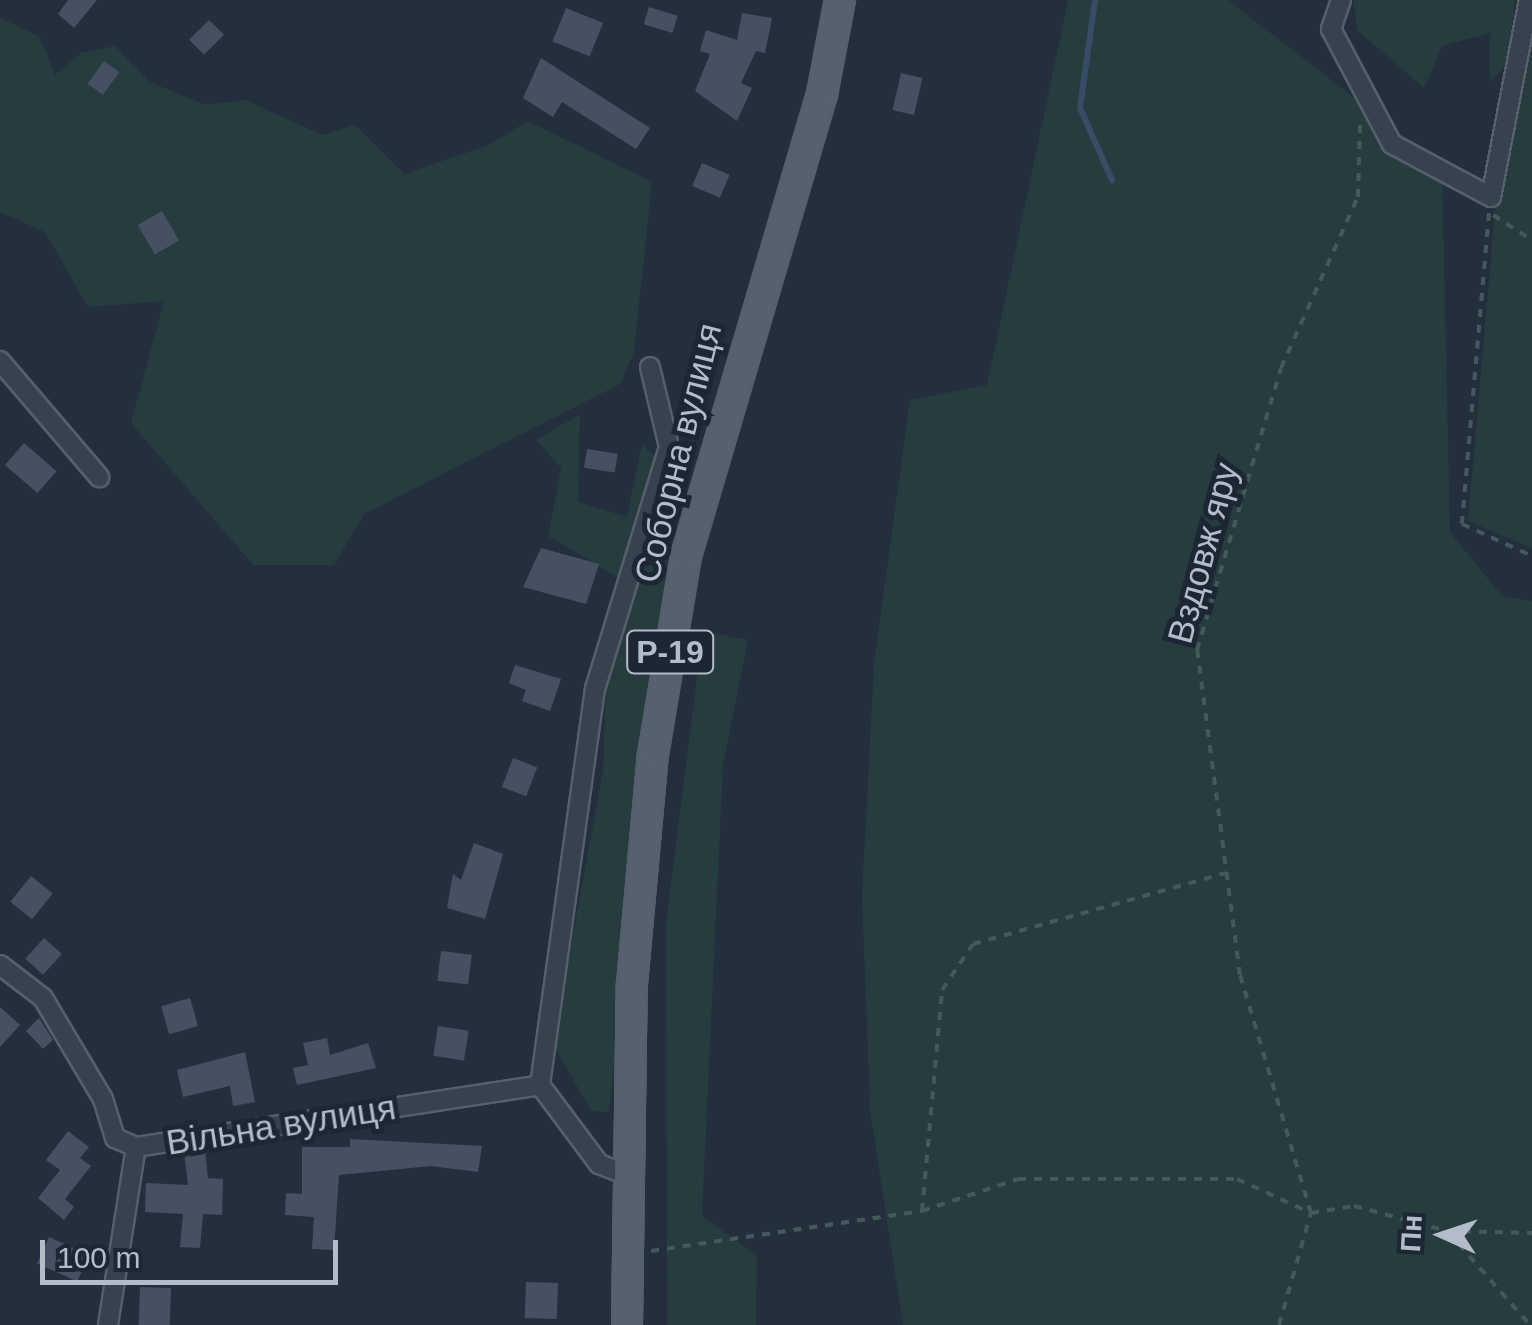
<!DOCTYPE html>
<html>
<head>
<meta charset="utf-8">
<style>
  body { margin:0 }
  #map { position:relative; width:1532px; height:1325px; overflow:hidden; background:#242f3e; font-family:Helvetica,sans-serif }
  div>[style] { position:absolute }
  [style*='--x'] { left:calc(var(--x)*1px); top:calc(var(--y)*1px); width:calc(var(--w)*1px); rotate:calc(var(--a)*1deg) }
  .green>* { inset:0; background:#263c3f }
  .stream>* { height:6px; margin:-3px; padding:0 3px; transform-origin:3px; border-radius:3px; background:#394c67 }
  .building>* { inset:0; background:#455162; transform-origin:0 0 }
  .path>* { height:4px; margin-top:-2px; transform-origin:0; background:repeating-linear-gradient(90deg,#44595c 0 8px,transparent 0 16px) }
  .roads { filter:drop-shadow(2px 0 #565f6c) drop-shadow(-2px 0 #565f6c) drop-shadow(0 2px #565f6c) drop-shadow(0 -2px #565f6c) }
  .minor>* { height:18px; margin:-9px; padding:0 9px; transform-origin:9px; border-radius:9px; background:#38414e }
  .primary>* { height:28px; margin:-14px; padding:0 14px; transform-origin:14px; border-radius:14px; background:#56606e }
  span { translate:-50% -50%; white-space:nowrap; text-align:center; line-height:1.15; -webkit-text-stroke:10px #1d2633; paint-order:stroke }
  .shield-label span { padding:2px 8px; background:#1d2633; border:2px solid; border-radius:8px; -webkit-text-stroke-width:0 }
  .shield-label { font-size:32px; color:#b4bcc9; font-weight:700 }
  .street-label { font-size:35px; color:#b4bcc9 }
  .north { position:absolute; left:1392px; top:1185px; width:100px; height:100px; -webkit-text-stroke:8px #1d2633; paint-order:stroke; rotate:273deg; font-size:28px; font-weight:700; line-height:40px; text-align:center; color:#b4bcc9 }
  .north::after { content:''; display:block; margin:auto; width:35px; height:45px; background:#b4bcc9; clip-path:polygon(50% 0,100% 100%,50% 72%,0 100%) }
  .scale { position:absolute; left:40px; top:1240px; width:298px; height:45px; box-sizing:border-box; border:5px solid #b4bcc9; border-top:0; padding-left:12px; font-size:30px; line-height:35px; white-space:nowrap; color:#b4bcc9; -webkit-text-stroke:8px #1d2633; paint-order:stroke }
</style>
</head>
<body>
<div id="map">
  <div class="green">
    <i style="clip-path:polygon(1068px 0,1228px 0,1442px 166px,1450px 532px,1502px 596px,1532px 601px,1532px 1325px,903px 1325px,870px 1110px,862px 895px,874px 663px,910px 400px,987px 385px)"></i>
    <i style="clip-path:polygon(1353px 0,1515px 0,1508px 62px,1490px 83px,1490px 33px,1442px 46px,1424px 88px,1357px 30px)"></i>
    <i style="clip-path:polygon(1532px 14px,1532px 548px,1468px 521px,1496px 200px)"></i>
    <i style="clip-path:polygon(0 18px,39px 36px,55px 75px,81px 53px,115px 46px,150px 82px,206px 105px,245px 100px,322px 135px,355px 125px,404px 174px,489px 145px,528px 121px,652px 182px,634px 352px,620px 384px,364px 514px,334px 565px,253px 565px,131px 423px,164px 301px,88px 307px,45px 232px,0 212px)"></i>
    <i style="clip-path:polygon(580px 414px,578px 502px,627px 517px,642px 444px,676px 477px,609px 1112px,591px 1111px,553px 1044px,603px 770px,606px 691px,635px 587px,548px 536px,561px 468px,536px 440px)"></i>
    <i style="clip-path:polygon(703px 631px,748px 640px,723px 765px,702px 1216px,757px 1256px,756px 1325px,667px 1325px,666px 924px)"></i>
  </div>
  <div class="stream">
    <i style="--x:1095;--y:0;--w:109;--a:97.9"></i>
    <i style="--x:1080;--y:108;--w:79;--a:66"></i>
  </div>
  <div class="building">
    <i style="clip-path:polygon(68px 0,97px 0,74px 28px,58px 14px)"></i>
    <i style="left:649px;top:7px;width:30px;height:18px;rotate:17deg"></i>
    <i style="left:566px;top:8px;width:40px;height:36px;rotate:22deg"></i>
    <i style="clip-path:polygon(742px 13px,772px 18px,765px 53px,756px 51px,741px 83px,752px 88px,737px 121px,695px 91px,710px 54px,700px 51px,706px 30px,737px 40px)"></i>
    <i style="left:209px;top:20px;width:21px;height:28px;rotate:45deg"></i>
    <i style="clip-path:polygon(541px 58px,650px 128px,636px 149px,562px 102px,553px 117px,523px 98px)"></i>
    <i style="left:104px;top:61px;width:19px;height:28px;rotate:36deg"></i>
    <i style="left:901px;top:73px;width:22px;height:38px;rotate:13deg"></i>
    <i style="left:702px;top:163px;width:30px;height:25px;rotate:23deg"></i>
    <i style="left:162px;top:211px;width:34px;height:28px;rotate:60deg"></i>
    <i style="left:24px;top:443px;width:43px;height:29px;rotate:41deg"></i>
    <i style="left:587px;top:449px;width:31px;height:19px;rotate:9deg"></i>
    <i style="clip-path:polygon(541px 548px,599px 564px,586px 604px,523px 587px)"></i>
    <i style="clip-path:polygon(515px 665px,561px 679px,550px 711px,522px 701px,526px 690px,509px 683px)"></i>
    <i style="left:513px;top:758px;width:26px;height:31px;rotate:21deg"></i>
    <i style="clip-path:polygon(474px 843px,503px 854px,485px 919px,447px 908px,453px 874px,461px 880px)"></i>
    <i style="left:31px;top:876px;width:28px;height:33px;rotate:39deg"></i>
    <i style="left:44px;top:938px;width:24px;height:28px;rotate:42deg"></i>
    <i style="left:441px;top:951px;width:31px;height:30px;rotate:7deg"></i>
    <i style="left:190px;top:998px;width:29px;height:30px;rotate:74deg"></i>
    <i style="clip-path:polygon(0 1007px,20px 1025px,0 1047px)"></i>
    <i style="clip-path:polygon(39px 1018px,53px 1040px,43px 1049px,26px 1031px)"></i>
    <i style="left:438px;top:1026px;width:31px;height:30px;rotate:9deg"></i>
    <i style="clip-path:polygon(327px 1038px,330px 1055px,368px 1043px,376px 1068px,297px 1085px,293px 1068px,308px 1065px,303px 1043px)"></i>
    <i style="clip-path:polygon(245px 1052px,255px 1102px,233px 1106px,230px 1086px,183px 1097px,177px 1070px)"></i>
    <i style="clip-path:polygon(68px 1131px,89px 1147px,80px 1158px,91px 1166px,65px 1199px,74px 1207px,64px 1220px,38px 1198px,60px 1170px,46px 1160px)"></i>
    <i style="clip-path:polygon(350px 1139px,482px 1146px,478px 1172px,431px 1166px,339px 1175px,334px 1250px,312px 1249px,314px 1217px,285px 1215px,286px 1193px,302px 1194px,302px 1147px,350px 1147px)"></i>
    <i style="clip-path:polygon(205px 1149px,208px 1178px,223px 1179px,222px 1215px,203px 1214px,200px 1248px,180px 1247px,183px 1214px,145px 1212px,146px 1183px,188px 1185px,184px 1152px)"></i>
    <i style="left:49px;top:1237px;width:44px;height:29px;rotate:24deg"></i>
    <i style="left:526px;top:1282px;width:32px;height:36px;rotate:2deg"></i>
    <i style="left:140px;top:1287px;width:31px;height:38px;rotate:2deg"></i>
  </div>
  <div class="path">
    <i style="--x:1489;--y:213;--w:312;--a:95"></i>
    <i style="--x:1462;--y:524;--w:77;--a:24.6"></i>
    <i style="--x:1493;--y:215;--w:46;--a:32.7"></i>
    <i style="--x:922;--y:1211;--w:222;--a:-84.8"></i>
    <i style="--x:942;--y:990;--w:55;--a:-56"></i>
    <i style="--x:973;--y:944;--w:263;--a:-15.7"></i>
    <i style="--x:1311;--y:1213;--w:248;--a:-106.6"></i>
    <i style="--x:1240;--y:975;--w:328;--a:-97.5"></i>
    <i style="--x:1197;--y:650;--w:294;--a:-73.4"></i>
    <i style="--x:1281;--y:368;--w:188;--a:-65.8"></i>
    <i style="--x:1358;--y:197;--w:73;--a:-88.4"></i>
    <i style="--x:1311;--y:1213;--w:44;--a:-9.2"></i>
    <i style="--x:1354;--y:1206;--w:96;--a:15"></i>
    <i style="--x:1447;--y:1231;--w:85;--a:1.3"></i>
    <i style="--x:1448;--y:1232;--w:124;--a:48.6"></i>
    <i style="--x:651;--y:1251;--w:274;--a:-8.4"></i>
    <i style="--x:922;--y:1211;--w:101;--a:-18.4"></i>
    <i style="--x:1018;--y:1179;--w:219;--a:0"></i>
    <i style="--x:1237;--y:1179;--w:81;--a:24.7"></i>
    <i style="--x:1279;--y:1325;--w:116;--a:-74.1"></i>
  </div>
  <div class="roads">
    <div class="minor">
      <i style="--x:1341;--y:0;--w:31;--a:109"></i>
      <i style="--x:1331;--y:29;--w:130;--a:62.1"></i>
      <i style="--x:1392;--y:144;--w:112;--a:28.2"></i>
      <i style="--x:1491;--y:197;--w:201;--a:-79.1"></i>
      <i style="--x:0;--y:361;--w:153;--a:49.5"></i>
      <i style="--x:0;--y:965;--w:54;--a:37.5"></i>
      <i style="--x:43;--y:998;--w:117;--a:59.3"></i>
      <i style="--x:103;--y:1099;--w:41;--a:72.9"></i>
      <i style="--x:115;--y:1138;--w:23;--a:23"></i>
      <i style="--x:136;--y:1147;--w:409;--a:-8.7"></i>
      <i style="--x:624;--y:1174;--w:27;--a:-158"></i>
      <i style="--x:599;--y:1164;--w:99;--a:-126.8"></i>
      <i style="--x:540;--y:1085;--w:400;--a:-82.1"></i>
      <i style="--x:595;--y:689;--w:253;--a:-73"></i>
      <i style="--x:669;--y:447;--w:82;--a:-103.4"></i>
      <i style="--x:108;--y:1325;--w:180;--a:-81.1"></i>
    </div>
    <div class="primary">
      <i style="--x:627;--y:1325;--w:341;--a:-89.2"></i>
      <i style="--x:632;--y:984;--w:230;--a:-84.8"></i>
      <i style="--x:653;--y:755;--w:202;--a:-80.6"></i>
      <i style="--x:686;--y:556;--w:482;--a:-73.6"></i>
      <i style="--x:822;--y:94;--w:96;--a:-79.2"></i>
    </div>
  </div>
  <div class="shield-label">
    <span style="left:670px;top:652px">Р-19</span>
  </div>
  <div class="street-label">
    <span style="left:678px;top:453px;rotate:-76deg">Соборна вулиця</span>
    <span style="left:1203px;top:553px;rotate:-75deg">Вздовж яру</span>
    <span style="left:281px;top:1125px;rotate:-9deg">Вільна вулиця</span>
  </div>
  <div class="north">Пн</div>
  <div class="scale">100 m</div>
</div>
</body>
</html>
